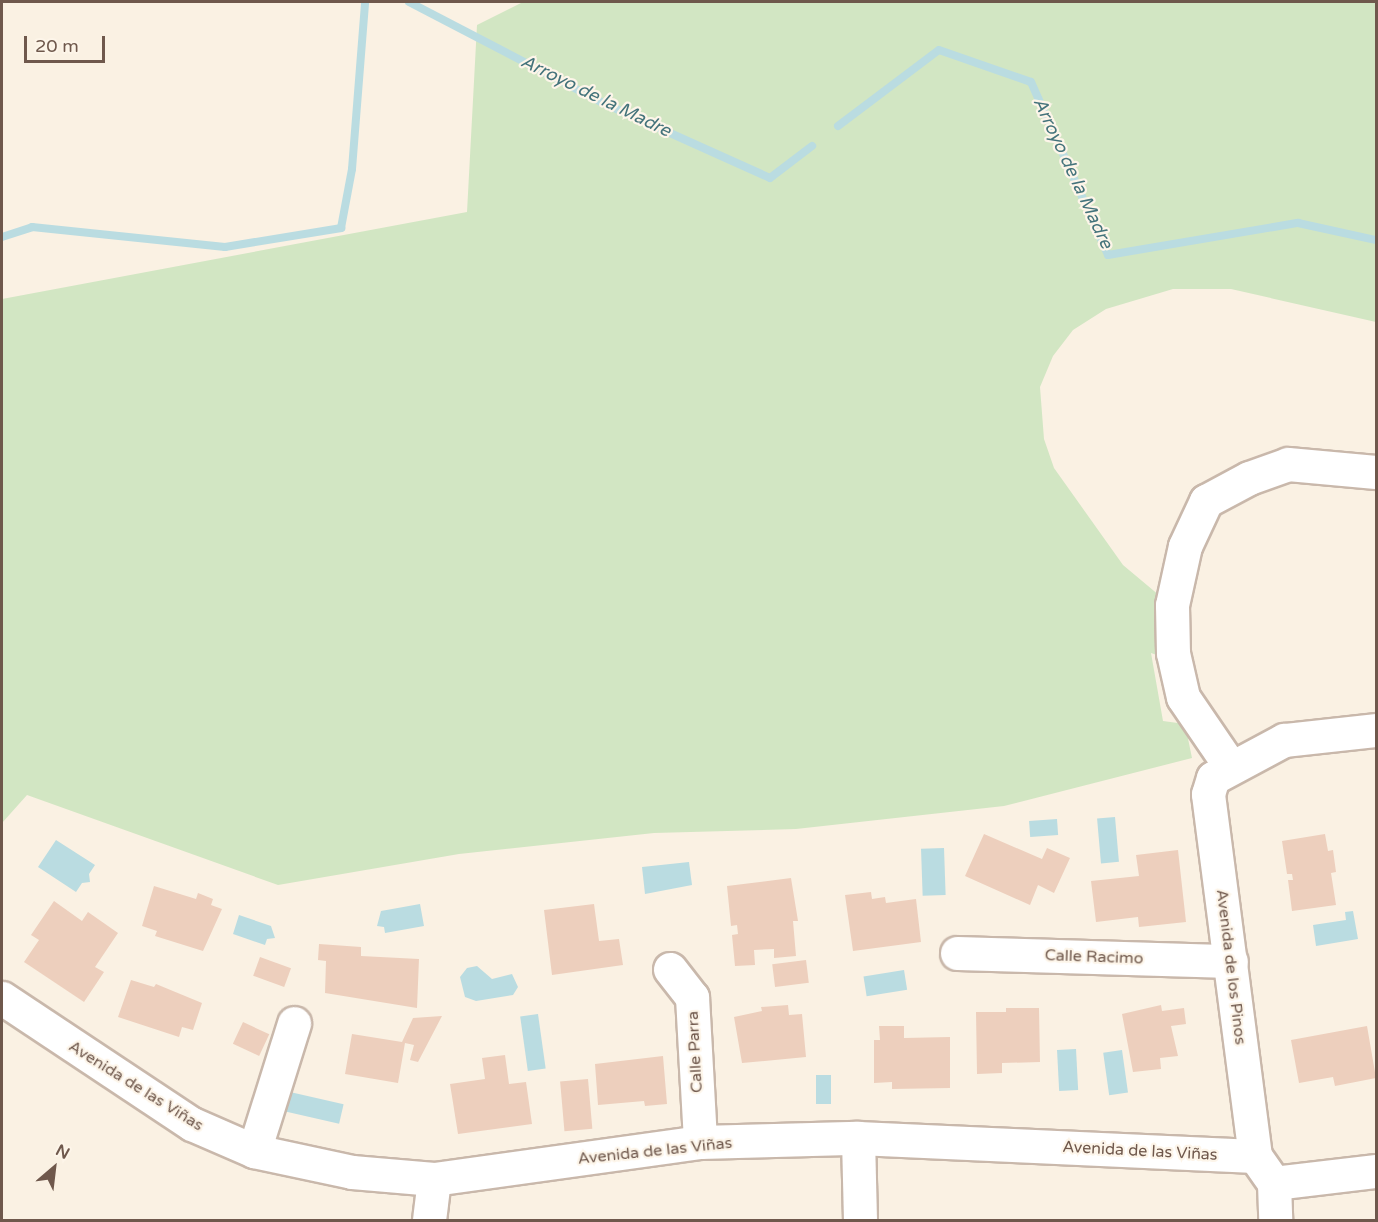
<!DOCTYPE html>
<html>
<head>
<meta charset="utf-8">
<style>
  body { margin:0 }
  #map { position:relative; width:1378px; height:1222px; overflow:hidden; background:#faf1e3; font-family:"Varela Round",sans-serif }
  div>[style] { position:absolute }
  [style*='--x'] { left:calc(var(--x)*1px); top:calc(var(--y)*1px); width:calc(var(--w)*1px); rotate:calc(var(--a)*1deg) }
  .green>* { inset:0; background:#d2e6c3 }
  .water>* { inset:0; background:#badce1; transform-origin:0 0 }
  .stream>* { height:8px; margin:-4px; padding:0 4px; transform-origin:4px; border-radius:4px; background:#badce1 }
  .building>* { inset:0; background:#edcfbd; transform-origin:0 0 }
  .roads { filter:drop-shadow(2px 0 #c9b8ab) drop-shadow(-2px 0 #c9b8ab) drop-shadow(0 2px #c9b8ab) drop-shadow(0 -2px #c9b8ab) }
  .minor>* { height:33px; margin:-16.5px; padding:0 16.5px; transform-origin:16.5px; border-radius:16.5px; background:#fff }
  span { translate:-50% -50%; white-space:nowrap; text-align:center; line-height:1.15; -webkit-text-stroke:4.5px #fdf5e9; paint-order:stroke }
  .street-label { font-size:16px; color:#6f584c }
  .water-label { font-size:18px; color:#44737b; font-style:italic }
  .frame { position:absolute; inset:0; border:3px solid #6f584c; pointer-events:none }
  .north { position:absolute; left:24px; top:1138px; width:60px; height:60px; -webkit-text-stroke:4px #fdf5e9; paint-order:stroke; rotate:28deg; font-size:16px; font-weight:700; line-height:24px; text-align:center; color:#6f584c }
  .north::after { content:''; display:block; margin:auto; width:21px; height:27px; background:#6f584c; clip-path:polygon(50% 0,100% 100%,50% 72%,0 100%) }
  .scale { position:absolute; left:24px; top:36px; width:81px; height:27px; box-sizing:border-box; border:3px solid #6f584c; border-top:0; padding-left:8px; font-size:18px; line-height:21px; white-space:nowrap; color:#6f584c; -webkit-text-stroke:4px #fdf5e9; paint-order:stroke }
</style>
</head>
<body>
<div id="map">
  <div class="green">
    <i style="clip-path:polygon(523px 2px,1376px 2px,1376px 322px,1231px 289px,1173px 289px,1106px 309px,1073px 330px,1053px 356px,1040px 387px,1044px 439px,1054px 468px,1123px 565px,1160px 596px,1171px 660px,1151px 653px,1163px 721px,1185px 724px,1192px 758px,1004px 806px,796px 829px,654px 833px,459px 854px,278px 885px,27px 795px,2px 823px,2px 299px,467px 212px,477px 25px)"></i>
  </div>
  <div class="water">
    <i style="left:1115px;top:817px;width:45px;height:18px;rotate:85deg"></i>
    <i style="left:1057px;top:819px;width:16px;height:28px;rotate:86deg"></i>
    <i style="clip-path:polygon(56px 840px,95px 865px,89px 874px,90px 882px,82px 883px,76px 892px,38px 867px)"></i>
    <i style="left:944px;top:848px;width:47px;height:23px;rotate:88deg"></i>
    <i style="clip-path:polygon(689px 862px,692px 885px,645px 894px,642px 867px)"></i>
    <i style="clip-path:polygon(420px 904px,424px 926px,385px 933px,384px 927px,377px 926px,381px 911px)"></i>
    <i style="clip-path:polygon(1353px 911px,1358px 939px,1316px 946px,1313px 925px,1346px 920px,1345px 912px)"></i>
    <i style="clip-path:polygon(239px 915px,271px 926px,275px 938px,267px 939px,265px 945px,233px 934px)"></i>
    <i style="clip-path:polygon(477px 966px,492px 979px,512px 974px,518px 987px,513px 995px,476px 1001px,465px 997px,460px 977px,467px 968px)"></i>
    <i style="left:904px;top:970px;width:20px;height:41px;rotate:81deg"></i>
    <i style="left:538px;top:1014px;width:55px;height:18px;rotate:82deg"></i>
    <i style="left:1076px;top:1049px;width:41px;height:19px;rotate:87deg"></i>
    <i style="left:1122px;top:1050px;width:43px;height:19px;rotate:82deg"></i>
    <i style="left:816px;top:1075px;width:15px;height:29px"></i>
    <i style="left:290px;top:1092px;width:55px;height:20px;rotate:13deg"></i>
  </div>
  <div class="stream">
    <i style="--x:409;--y:2;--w:216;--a:27.5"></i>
    <i style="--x:601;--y:102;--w:185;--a:24.2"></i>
    <i style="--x:770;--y:178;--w:53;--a:-37.3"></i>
    <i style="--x:838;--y:126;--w:126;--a:-37"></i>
    <i style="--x:939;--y:50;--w:97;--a:19.2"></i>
    <i style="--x:1031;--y:82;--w:189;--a:66"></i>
    <i style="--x:1108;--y:255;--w:193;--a:-9.6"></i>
    <i style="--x:1298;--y:223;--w:80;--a:12.3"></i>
    <i style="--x:2;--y:237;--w:32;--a:-18"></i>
    <i style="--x:32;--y:227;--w:194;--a:5.9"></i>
    <i style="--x:225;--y:247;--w:118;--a:-9.3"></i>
    <i style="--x:341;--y:228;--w:60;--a:-79.4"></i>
    <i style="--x:352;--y:169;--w:168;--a:-85.5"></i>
  </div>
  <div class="building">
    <i style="clip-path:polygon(984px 834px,1042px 859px,1047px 848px,1070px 858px,1054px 893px,1038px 885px,1030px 905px,965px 876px)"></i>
    <i style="clip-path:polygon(1325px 834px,1328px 851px,1333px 850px,1336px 872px,1331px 873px,1336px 905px,1292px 911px,1288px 880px,1293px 880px,1292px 874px,1287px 874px,1282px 841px)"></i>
    <i style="clip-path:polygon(1178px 850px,1186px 922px,1139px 927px,1138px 917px,1096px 922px,1091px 881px,1139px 876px,1136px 855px)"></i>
    <i style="clip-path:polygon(791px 878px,798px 921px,793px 921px,796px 956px,774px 958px,774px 949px,754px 950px,755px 965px,735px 966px,732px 935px,738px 934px,737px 925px,731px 926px,727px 886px)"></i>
    <i style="clip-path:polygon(154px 886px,196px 899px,198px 893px,213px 899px,211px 905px,222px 909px,203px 951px,155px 936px,157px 931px,142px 926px)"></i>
    <i style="clip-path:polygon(871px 892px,872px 899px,885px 897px,886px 903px,916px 899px,921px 942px,853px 951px,845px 895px)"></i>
    <i style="clip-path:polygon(54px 901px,82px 921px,88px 912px,118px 933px,95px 967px,104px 972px,84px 1002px,24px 962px,39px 940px,31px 935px)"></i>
    <i style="clip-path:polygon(594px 904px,599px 941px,619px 939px,623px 965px,552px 975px,544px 910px)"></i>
    <i style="clip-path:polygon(319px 944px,361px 947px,361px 956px,419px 959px,417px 1008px,325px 993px,326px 961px,318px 960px)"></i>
    <i style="left:260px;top:957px;width:33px;height:20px;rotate:20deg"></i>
    <i style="left:806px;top:960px;width:23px;height:34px;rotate:83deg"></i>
    <i style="clip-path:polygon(131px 980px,154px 987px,156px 984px,202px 1003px,193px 1030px,182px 1027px,179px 1037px,118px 1017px)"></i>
    <i style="clip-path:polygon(788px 1005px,789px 1015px,802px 1014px,806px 1057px,742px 1063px,734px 1017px,762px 1011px,761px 1007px)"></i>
    <i style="clip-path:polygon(1161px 1005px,1162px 1011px,1184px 1008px,1186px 1024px,1171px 1026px,1178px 1056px,1160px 1058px,1161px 1069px,1133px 1072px,1122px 1014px)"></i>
    <i style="clip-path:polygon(1006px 1008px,1039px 1008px,1040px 1062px,1002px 1063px,1002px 1073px,977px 1074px,976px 1012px,1006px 1012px)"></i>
    <i style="clip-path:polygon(442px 1016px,418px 1062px,410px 1060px,414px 1045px,405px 1043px,398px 1083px,345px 1074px,352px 1034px,402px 1042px,413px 1018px)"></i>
    <i style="left:243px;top:1022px;width:29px;height:24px;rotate:25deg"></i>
    <i style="clip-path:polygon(879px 1026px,904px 1026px,904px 1038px,950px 1037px,950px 1088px,892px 1089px,892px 1082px,874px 1083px,874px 1040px,880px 1040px)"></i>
    <i style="clip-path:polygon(1367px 1026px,1376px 1078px,1335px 1086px,1333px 1077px,1299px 1083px,1291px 1040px)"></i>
    <i style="clip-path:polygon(505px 1055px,509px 1084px,526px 1082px,532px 1124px,458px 1134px,450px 1084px,485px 1079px,482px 1058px)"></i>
    <i style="clip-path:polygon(663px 1056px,667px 1104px,645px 1106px,644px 1101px,598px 1105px,595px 1064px)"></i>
    <i style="left:588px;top:1079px;width:50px;height:28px;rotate:85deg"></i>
  </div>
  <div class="roads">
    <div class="minor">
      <i style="--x:1230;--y:766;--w:83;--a:-124.3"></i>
      <i style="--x:1183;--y:697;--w:45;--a:-102.8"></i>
      <i style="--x:1173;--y:653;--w:48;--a:-91.2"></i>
      <i style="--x:1172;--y:605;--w:60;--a:-77.6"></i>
      <i style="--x:1185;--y:546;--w:50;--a:-65"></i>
      <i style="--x:1206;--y:501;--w:49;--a:-28.1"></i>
      <i style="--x:1249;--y:478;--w:41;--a:-19.7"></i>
      <i style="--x:1288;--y:464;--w:88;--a:5.2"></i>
      <i style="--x:957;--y:953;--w:274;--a:1.7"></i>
      <i style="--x:670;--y:969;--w:36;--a:52"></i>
      <i style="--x:692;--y:997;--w:145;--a:86.8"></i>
      <i style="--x:2;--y:998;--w:228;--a:33.6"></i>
      <i style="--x:192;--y:1124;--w:68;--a:23.5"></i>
      <i style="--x:254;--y:1151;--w:100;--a:12.1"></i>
      <i style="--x:352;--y:1172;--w:82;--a:4.9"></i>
      <i style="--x:434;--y:1179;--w:269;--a:-7.9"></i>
      <i style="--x:700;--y:1142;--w:158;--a:-1.5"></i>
      <i style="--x:858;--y:1138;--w:397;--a:2.6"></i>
      <i style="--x:858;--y:1138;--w:82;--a:88.6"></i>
      <i style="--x:254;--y:1151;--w:134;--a:-72.6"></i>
      <i style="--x:1274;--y:1183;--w:33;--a:-125"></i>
      <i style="--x:1255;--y:1156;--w:365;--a:-97.4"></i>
      <i style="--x:1208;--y:794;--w:17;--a:-73"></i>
      <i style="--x:1213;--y:778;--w:81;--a:-28.2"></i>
      <i style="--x:1284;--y:740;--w:93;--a:-6.2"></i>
      <i style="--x:1274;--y:1183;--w:103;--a:-6.7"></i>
      <i style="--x:1274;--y:1183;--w:37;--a:88"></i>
      <i style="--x:429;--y:1220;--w:41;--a:-83"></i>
    </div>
  </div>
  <div class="street-label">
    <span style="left:1094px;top:957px;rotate:2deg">Calle Racimo</span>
    <span style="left:1231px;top:967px;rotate:83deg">Avenida de los Pinos</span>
    <span style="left:695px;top:1052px;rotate:-93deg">Calle Parra</span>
    <span style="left:136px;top:1086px;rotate:32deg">Avenida de las Viñas</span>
    <span style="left:655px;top:1151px;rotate:-6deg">Avenida de las Viñas</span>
    <span style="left:1140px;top:1151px;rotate:3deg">Avenida de las Viñas</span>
  </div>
  <div class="water-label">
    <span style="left:596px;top:96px;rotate:26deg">Arroyo de la Madre</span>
    <span style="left:1073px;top:173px;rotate:65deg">Arroyo de la Madre</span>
  </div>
  <div class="frame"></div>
  <div class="north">N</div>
  <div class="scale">20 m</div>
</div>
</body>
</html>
